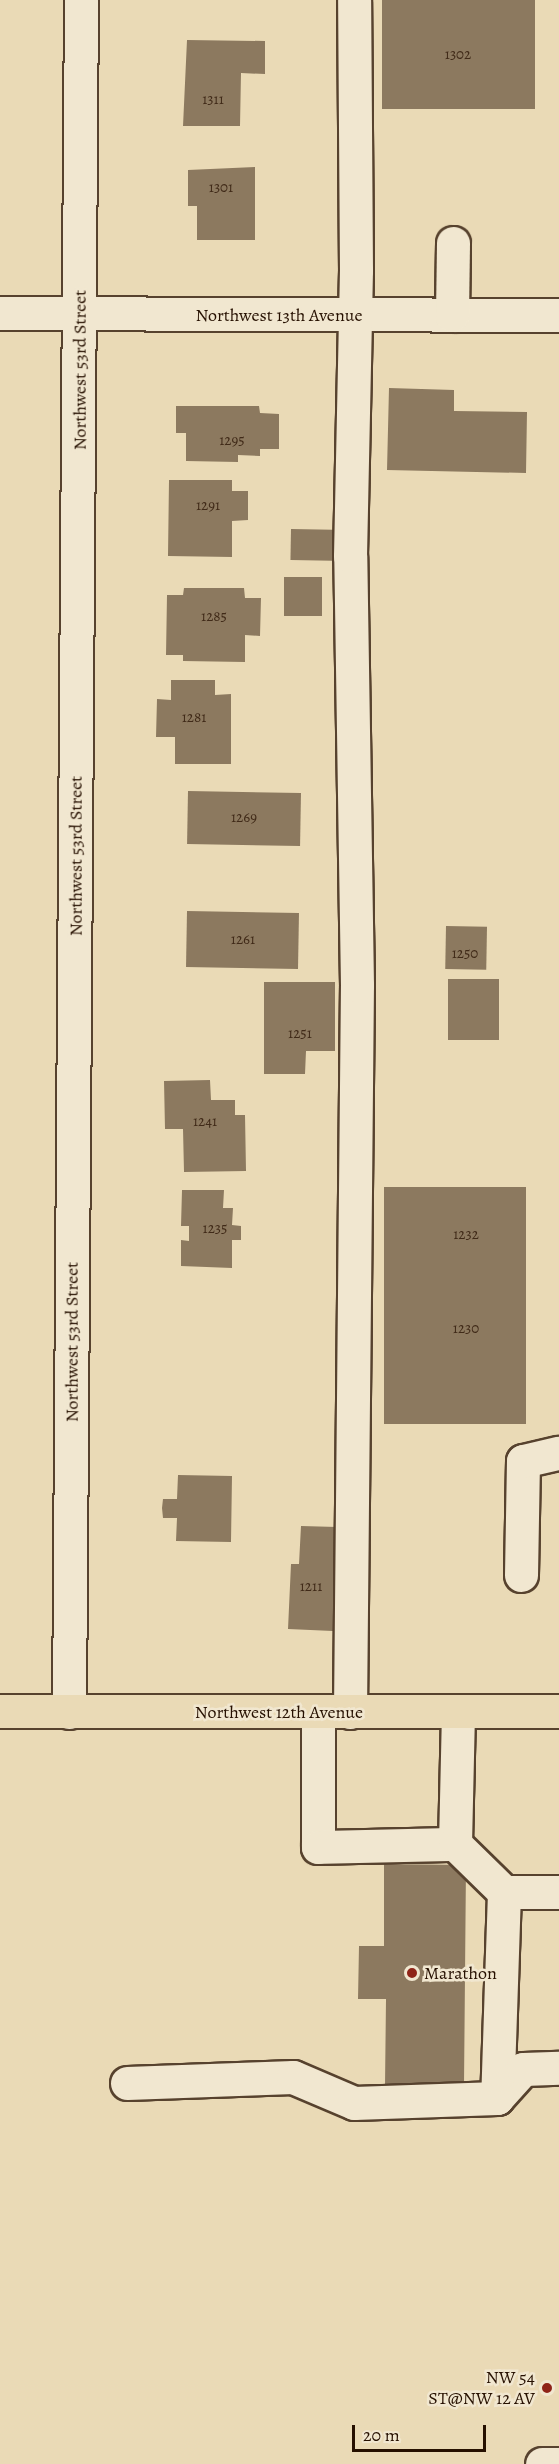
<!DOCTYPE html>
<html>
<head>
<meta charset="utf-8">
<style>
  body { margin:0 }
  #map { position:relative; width:559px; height:2464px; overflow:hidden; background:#eadab6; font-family:Alegreya,serif }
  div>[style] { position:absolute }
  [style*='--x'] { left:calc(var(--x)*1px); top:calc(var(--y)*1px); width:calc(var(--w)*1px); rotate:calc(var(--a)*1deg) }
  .building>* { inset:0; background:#8c795f; transform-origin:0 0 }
  .roads { filter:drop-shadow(2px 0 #57422e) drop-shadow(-2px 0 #57422e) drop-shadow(0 2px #57422e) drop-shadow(0 -2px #57422e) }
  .minor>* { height:33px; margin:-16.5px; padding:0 16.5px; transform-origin:16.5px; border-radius:16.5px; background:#f1e7d0 }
  .major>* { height:33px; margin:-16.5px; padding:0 16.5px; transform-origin:16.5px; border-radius:16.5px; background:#eadab6 }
  .dots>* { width:16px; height:16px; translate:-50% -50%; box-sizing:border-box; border:3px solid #f1e7d0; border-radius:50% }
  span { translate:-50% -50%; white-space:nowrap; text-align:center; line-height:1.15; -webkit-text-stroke:5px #f1e7d0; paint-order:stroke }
  .number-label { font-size:15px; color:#402a18 }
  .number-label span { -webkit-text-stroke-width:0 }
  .street-label { font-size:18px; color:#261000 }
  .poi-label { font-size:18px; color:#261000 }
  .left { translate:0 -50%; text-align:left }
  .right { translate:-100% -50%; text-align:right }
  .scale { position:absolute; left:352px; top:2425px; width:134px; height:27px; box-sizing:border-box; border:3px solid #261000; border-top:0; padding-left:8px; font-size:18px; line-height:21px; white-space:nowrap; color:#261000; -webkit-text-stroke:4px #f1e7d0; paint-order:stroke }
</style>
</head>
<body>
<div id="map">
  <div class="building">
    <i style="left:382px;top:0;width:153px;height:109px"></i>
    <i style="clip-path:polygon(187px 40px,265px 41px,265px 74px,241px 73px,240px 126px,183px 126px)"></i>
    <i style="clip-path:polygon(255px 167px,255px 240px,197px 240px,197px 206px,188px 206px,188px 170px)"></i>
    <i style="clip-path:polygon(389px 388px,454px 390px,454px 411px,527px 412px,526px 473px,387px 470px)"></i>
    <i style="clip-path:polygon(176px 406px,259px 406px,260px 413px,279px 414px,279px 449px,260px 449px,260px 456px,238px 455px,238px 462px,186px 461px,186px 433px,176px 433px)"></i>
    <i style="clip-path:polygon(169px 480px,232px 480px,232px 491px,248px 491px,248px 520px,232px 521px,232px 557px,168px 556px)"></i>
    <i style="left:291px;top:529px;width:42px;height:31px;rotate:1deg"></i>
    <i style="left:284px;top:577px;width:38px;height:39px"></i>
    <i style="clip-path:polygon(184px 588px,244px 588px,245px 598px,261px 598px,260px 636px,245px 635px,245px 662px,183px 661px,183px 655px,166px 655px,167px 595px,183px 595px)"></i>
    <i style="clip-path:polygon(171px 680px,215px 680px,215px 695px,231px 694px,231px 764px,175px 764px,175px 737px,156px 737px,157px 699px,171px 700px)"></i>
    <i style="left:188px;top:791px;width:113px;height:53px;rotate:1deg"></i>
    <i style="left:187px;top:911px;width:112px;height:56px;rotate:1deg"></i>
    <i style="left:446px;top:926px;width:41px;height:43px;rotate:1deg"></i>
    <i style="left:448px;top:979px;width:51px;height:61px"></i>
    <i style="clip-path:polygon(264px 982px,335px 982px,335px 1051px,306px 1051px,305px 1074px,264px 1074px)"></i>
    <i style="clip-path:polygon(210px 1080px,211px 1100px,235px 1100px,235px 1115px,245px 1115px,246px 1171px,184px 1172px,183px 1129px,165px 1129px,164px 1081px)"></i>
    <i style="left:526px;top:1187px;width:237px;height:142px;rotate:90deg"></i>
    <i style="clip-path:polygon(182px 1190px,224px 1190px,223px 1208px,233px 1208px,232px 1225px,241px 1226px,241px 1240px,232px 1240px,232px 1268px,181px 1266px,181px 1240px,189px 1241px,189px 1226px,181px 1226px)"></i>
    <i style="clip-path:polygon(178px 1475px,232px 1476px,231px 1542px,176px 1541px,177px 1518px,163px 1518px,162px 1508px,163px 1499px,177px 1499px)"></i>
    <i style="clip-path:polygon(301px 1526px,337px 1527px,333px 1631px,288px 1629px,291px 1564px,299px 1564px)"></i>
    <i style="clip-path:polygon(384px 1864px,466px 1865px,464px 2086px,385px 2086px,386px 1999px,358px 1999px,359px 1946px,384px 1946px)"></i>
  </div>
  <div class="roads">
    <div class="minor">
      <i style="--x:0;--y:313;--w:559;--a:0.2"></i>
      <i style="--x:452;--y:315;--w:72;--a:-89.2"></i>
      <i style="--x:521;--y:1575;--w:114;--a:-89"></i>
      <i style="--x:523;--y:1461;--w:37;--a:-13"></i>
      <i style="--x:69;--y:1712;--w:1712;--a:-89.6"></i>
      <i style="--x:318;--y:1712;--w:135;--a:90"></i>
      <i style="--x:318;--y:1847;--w:137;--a:-1.3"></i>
      <i style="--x:455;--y:1844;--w:132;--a:-88.7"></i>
      <i style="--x:350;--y:1712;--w:727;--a:-89.45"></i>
      <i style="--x:357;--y:985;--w:429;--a:-90.9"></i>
      <i style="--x:350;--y:556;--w:286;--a:-88.8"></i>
      <i style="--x:356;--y:270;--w:270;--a:-90.4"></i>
      <i style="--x:455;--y:1844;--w:69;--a:44.4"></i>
      <i style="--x:504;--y:1892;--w:206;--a:91.9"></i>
      <i style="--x:504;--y:1892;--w:55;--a:0"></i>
      <i style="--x:127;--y:2083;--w:166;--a:-2.1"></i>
      <i style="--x:293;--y:2077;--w:66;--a:23.1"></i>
      <i style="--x:354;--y:2103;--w:143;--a:-2"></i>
      <i style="--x:497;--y:2098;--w:39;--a:-48"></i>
      <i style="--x:523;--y:2069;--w:36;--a:-2"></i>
      <i style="--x:542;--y:2464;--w:17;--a:0"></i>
    </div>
    <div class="major">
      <i style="--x:0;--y:1711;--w:559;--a:0"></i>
    </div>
  </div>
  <div class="dots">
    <i style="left:412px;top:1973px;background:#8f2418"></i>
    <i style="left:547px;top:2388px;background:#8f2418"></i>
  </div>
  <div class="number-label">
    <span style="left:458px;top:55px">1302</span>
    <span style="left:213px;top:100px">1311</span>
    <span style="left:221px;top:188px">1301</span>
    <span style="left:232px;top:441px">1295</span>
    <span style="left:208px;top:506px">1291</span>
    <span style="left:214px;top:617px">1285</span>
    <span style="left:194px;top:718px">1281</span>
    <span style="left:244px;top:818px">1269</span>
    <span style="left:243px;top:940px">1261</span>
    <span style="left:465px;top:954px">1250</span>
    <span style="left:300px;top:1034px">1251</span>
    <span style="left:205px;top:1122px">1241</span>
    <span style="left:215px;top:1229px">1235</span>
    <span style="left:466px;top:1235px">1232</span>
    <span style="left:466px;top:1329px">1230</span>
    <span style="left:311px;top:1587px">1211</span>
  </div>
  <div class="street-label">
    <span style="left:279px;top:315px">Northwest 13th Avenue</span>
    <span style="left:80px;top:370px;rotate:-90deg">Northwest 53rd Street</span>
    <span style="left:76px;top:856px;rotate:-90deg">Northwest 53rd Street</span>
    <span style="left:72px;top:1342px;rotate:-90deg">Northwest 53rd Street</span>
    <span style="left:279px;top:1712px">Northwest 12th Avenue</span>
  </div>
  <div class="poi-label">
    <span class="left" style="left:424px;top:1973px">Marathon</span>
    <span class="right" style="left:535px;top:2388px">NW 54<br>ST@NW 12 AV</span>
  </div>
  <div class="scale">20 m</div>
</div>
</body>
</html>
